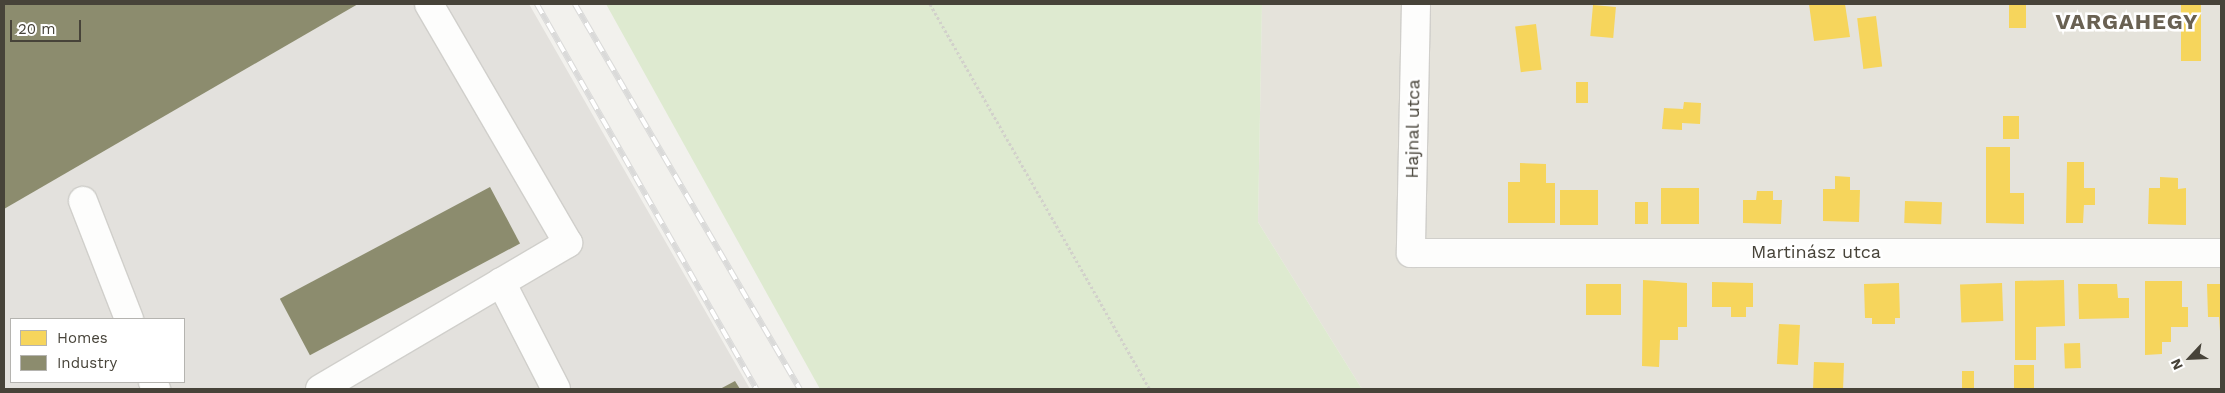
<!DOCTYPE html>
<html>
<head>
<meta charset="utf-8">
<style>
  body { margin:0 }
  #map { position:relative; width:2225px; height:393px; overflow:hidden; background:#f2f1ed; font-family:"Work Sans",sans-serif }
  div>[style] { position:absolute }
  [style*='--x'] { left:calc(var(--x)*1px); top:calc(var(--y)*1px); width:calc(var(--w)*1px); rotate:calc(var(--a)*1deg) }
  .residential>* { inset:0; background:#e5e3db }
  .industrial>* { inset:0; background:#e3e1dd }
  .green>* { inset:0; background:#deead0 }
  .homes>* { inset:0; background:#f6d55c; transform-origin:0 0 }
  .industry>* { inset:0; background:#8c8c6e; transform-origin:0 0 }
  .path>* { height:3px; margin-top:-1.5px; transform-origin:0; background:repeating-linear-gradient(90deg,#d2d1cb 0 2.5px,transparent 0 5px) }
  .roads { filter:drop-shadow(1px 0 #d0cfcb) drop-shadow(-1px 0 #d0cfcb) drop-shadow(0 1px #d0cfcb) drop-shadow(0 -1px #d0cfcb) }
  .minor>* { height:28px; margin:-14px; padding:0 14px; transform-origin:14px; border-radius:14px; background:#fdfdfc }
  .rail>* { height:5.5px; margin-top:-2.75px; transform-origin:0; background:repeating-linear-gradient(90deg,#fff 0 11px,#dadad9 0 22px); box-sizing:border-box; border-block:1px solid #dadad9 }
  span { translate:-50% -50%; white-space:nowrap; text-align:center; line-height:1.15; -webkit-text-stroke:5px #fff; paint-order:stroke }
  .street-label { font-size:18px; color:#474339 }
  .district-label { font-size:22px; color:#696152; font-weight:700; letter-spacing:1px }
  .frame { position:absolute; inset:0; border:5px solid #474339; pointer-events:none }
  .legend { position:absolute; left:10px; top:318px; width:175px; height:65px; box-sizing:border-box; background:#fff; border:1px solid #b5b4b0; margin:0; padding:6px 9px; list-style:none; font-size:15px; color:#474339 }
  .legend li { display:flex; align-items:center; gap:10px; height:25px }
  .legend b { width:25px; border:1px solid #b5b4b0 }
  .north { position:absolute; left:2165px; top:333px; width:50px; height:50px; -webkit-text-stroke:4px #fff; paint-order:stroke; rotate:245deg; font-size:14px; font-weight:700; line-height:20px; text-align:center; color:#474339 }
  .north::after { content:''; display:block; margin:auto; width:18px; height:22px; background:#474339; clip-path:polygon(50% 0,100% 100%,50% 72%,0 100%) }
  .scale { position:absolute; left:10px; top:20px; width:71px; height:22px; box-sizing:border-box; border:2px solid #474339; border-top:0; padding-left:6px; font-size:15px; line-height:18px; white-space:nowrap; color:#474339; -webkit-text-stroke:4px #fff; paint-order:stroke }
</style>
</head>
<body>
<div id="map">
  <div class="residential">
    <i style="clip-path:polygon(1262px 4px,2221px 4px,2221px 389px,1362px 389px,1258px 222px)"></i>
  </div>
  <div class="industrial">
    <i style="clip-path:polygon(evenodd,4px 4px,529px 4px,750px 389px,4px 389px,4px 4px,11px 319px,184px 319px,184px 382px,11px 382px,11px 319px)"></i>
  </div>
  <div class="green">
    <i style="clip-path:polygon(606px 4px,1262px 4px,1258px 222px,1362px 389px,820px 389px)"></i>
  </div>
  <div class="homes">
    <i style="clip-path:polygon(1809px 4px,1845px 4px,1850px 37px,1814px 41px)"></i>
    <i style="left:2009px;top:4px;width:17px;height:24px"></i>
    <i style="left:2181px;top:4px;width:20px;height:57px"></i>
    <i style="left:1593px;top:5px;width:23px;height:31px;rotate:5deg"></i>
    <i style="left:1876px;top:16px;width:51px;height:19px;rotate:83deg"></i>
    <i style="left:1536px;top:24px;width:46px;height:21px;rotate:83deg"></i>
    <i style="left:1576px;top:82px;width:12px;height:21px"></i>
    <i style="clip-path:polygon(1684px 102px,1701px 103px,1700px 124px,1682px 123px,1682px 130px,1662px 129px,1664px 108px,1683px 109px)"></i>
    <i style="left:2019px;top:116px;width:23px;height:16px;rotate:90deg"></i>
    <i style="clip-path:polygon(1986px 147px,2010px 147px,2010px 193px,2024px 193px,2024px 224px,1986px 223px)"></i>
    <i style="clip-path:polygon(2067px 162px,2084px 162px,2084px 188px,2095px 188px,2095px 205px,2084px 205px,2083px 223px,2066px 223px)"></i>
    <i style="clip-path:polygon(1520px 163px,1546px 164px,1546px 183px,1555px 183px,1555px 223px,1508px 223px,1508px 182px,1520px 182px)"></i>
    <i style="clip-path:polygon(1835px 176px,1850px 177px,1850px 190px,1860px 190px,1859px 222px,1823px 221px,1823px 189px,1835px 189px)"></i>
    <i style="clip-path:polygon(2160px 177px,2178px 178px,2178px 189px,2186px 188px,2186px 225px,2148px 224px,2149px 188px,2160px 188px)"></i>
    <i style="left:1661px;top:188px;width:38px;height:36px"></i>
    <i style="left:1560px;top:190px;width:38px;height:35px"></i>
    <i style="clip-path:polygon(1757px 191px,1773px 191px,1773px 200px,1782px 200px,1781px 224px,1743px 223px,1743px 200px,1756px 200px)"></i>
    <i style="left:1905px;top:201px;width:37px;height:22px;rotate:2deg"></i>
    <i style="left:1635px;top:202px;width:13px;height:22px"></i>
    <i style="clip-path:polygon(1643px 280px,1687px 283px,1687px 327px,1678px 327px,1678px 340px,1660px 340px,1659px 367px,1642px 366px)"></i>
    <i style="clip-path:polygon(2064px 280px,2065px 326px,2036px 327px,2036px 360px,2015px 360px,2015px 281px)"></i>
    <i style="clip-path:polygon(2145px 281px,2182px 281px,2182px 307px,2188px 307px,2188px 327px,2171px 327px,2171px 342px,2162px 342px,2162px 354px,2145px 355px)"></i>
    <i style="clip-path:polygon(1712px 282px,1753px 283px,1753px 307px,1746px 307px,1746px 317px,1731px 317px,1731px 307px,1712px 307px)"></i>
    <i style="clip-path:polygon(1899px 283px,1900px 318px,1895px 318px,1895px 324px,1872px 324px,1872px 318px,1865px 318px,1864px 284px)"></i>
    <i style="left:2002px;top:283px;width:38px;height:42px;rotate:88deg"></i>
    <i style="left:1586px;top:284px;width:35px;height:31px"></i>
    <i style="clip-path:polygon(2078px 284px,2117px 284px,2118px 298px,2129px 298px,2129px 318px,2079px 319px)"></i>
    <i style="clip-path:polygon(2207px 284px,2221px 284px,2221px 345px,2219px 317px,2208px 317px)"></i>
    <i style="left:1779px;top:324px;width:21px;height:40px;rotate:3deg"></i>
    <i style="left:2080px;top:343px;width:25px;height:16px;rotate:88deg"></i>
    <i style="left:1814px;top:362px;width:30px;height:27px;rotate:2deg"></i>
    <i style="left:2014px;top:365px;width:20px;height:24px"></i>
    <i style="left:1962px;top:371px;width:12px;height:18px"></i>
  </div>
  <div class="industry">
    <i style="clip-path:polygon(4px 4px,358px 4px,4px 209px)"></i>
    <i style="left:490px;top:187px;width:64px;height:238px;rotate:62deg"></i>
    <i style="clip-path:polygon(735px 381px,740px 389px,720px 389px)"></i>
  </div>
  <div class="path">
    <i style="--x:930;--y:4;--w:443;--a:60.3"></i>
  </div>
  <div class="roads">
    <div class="minor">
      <i style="--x:1416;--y:4;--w:249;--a:91.2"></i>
      <i style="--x:1411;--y:253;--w:810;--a:0"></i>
      <i style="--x:83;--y:201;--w:127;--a:68.7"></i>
      <i style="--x:501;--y:282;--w:120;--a:62.8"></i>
      <i style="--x:153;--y:382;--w:8;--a:67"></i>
      <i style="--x:320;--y:389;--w:288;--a:-30.5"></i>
      <i style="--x:568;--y:243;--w:276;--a:-120.2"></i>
    </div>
  </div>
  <div class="rail">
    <i style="--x:537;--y:4;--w:443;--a:60.3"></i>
    <i style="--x:575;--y:4;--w:446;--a:59.7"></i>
  </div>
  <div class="street-label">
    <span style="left:1413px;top:129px;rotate:-89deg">Hajnal utca</span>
    <span style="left:1816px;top:252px">Martinász utca</span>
  </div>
  <div class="district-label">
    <span style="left:2127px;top:22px">VARGAHEGY</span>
  </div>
  <div class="frame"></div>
  <ul class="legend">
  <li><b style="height:14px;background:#f6d55c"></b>Homes</li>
  <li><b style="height:14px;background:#8c8c6e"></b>Industry</li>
  </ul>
  <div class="north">N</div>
  <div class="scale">20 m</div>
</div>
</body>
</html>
